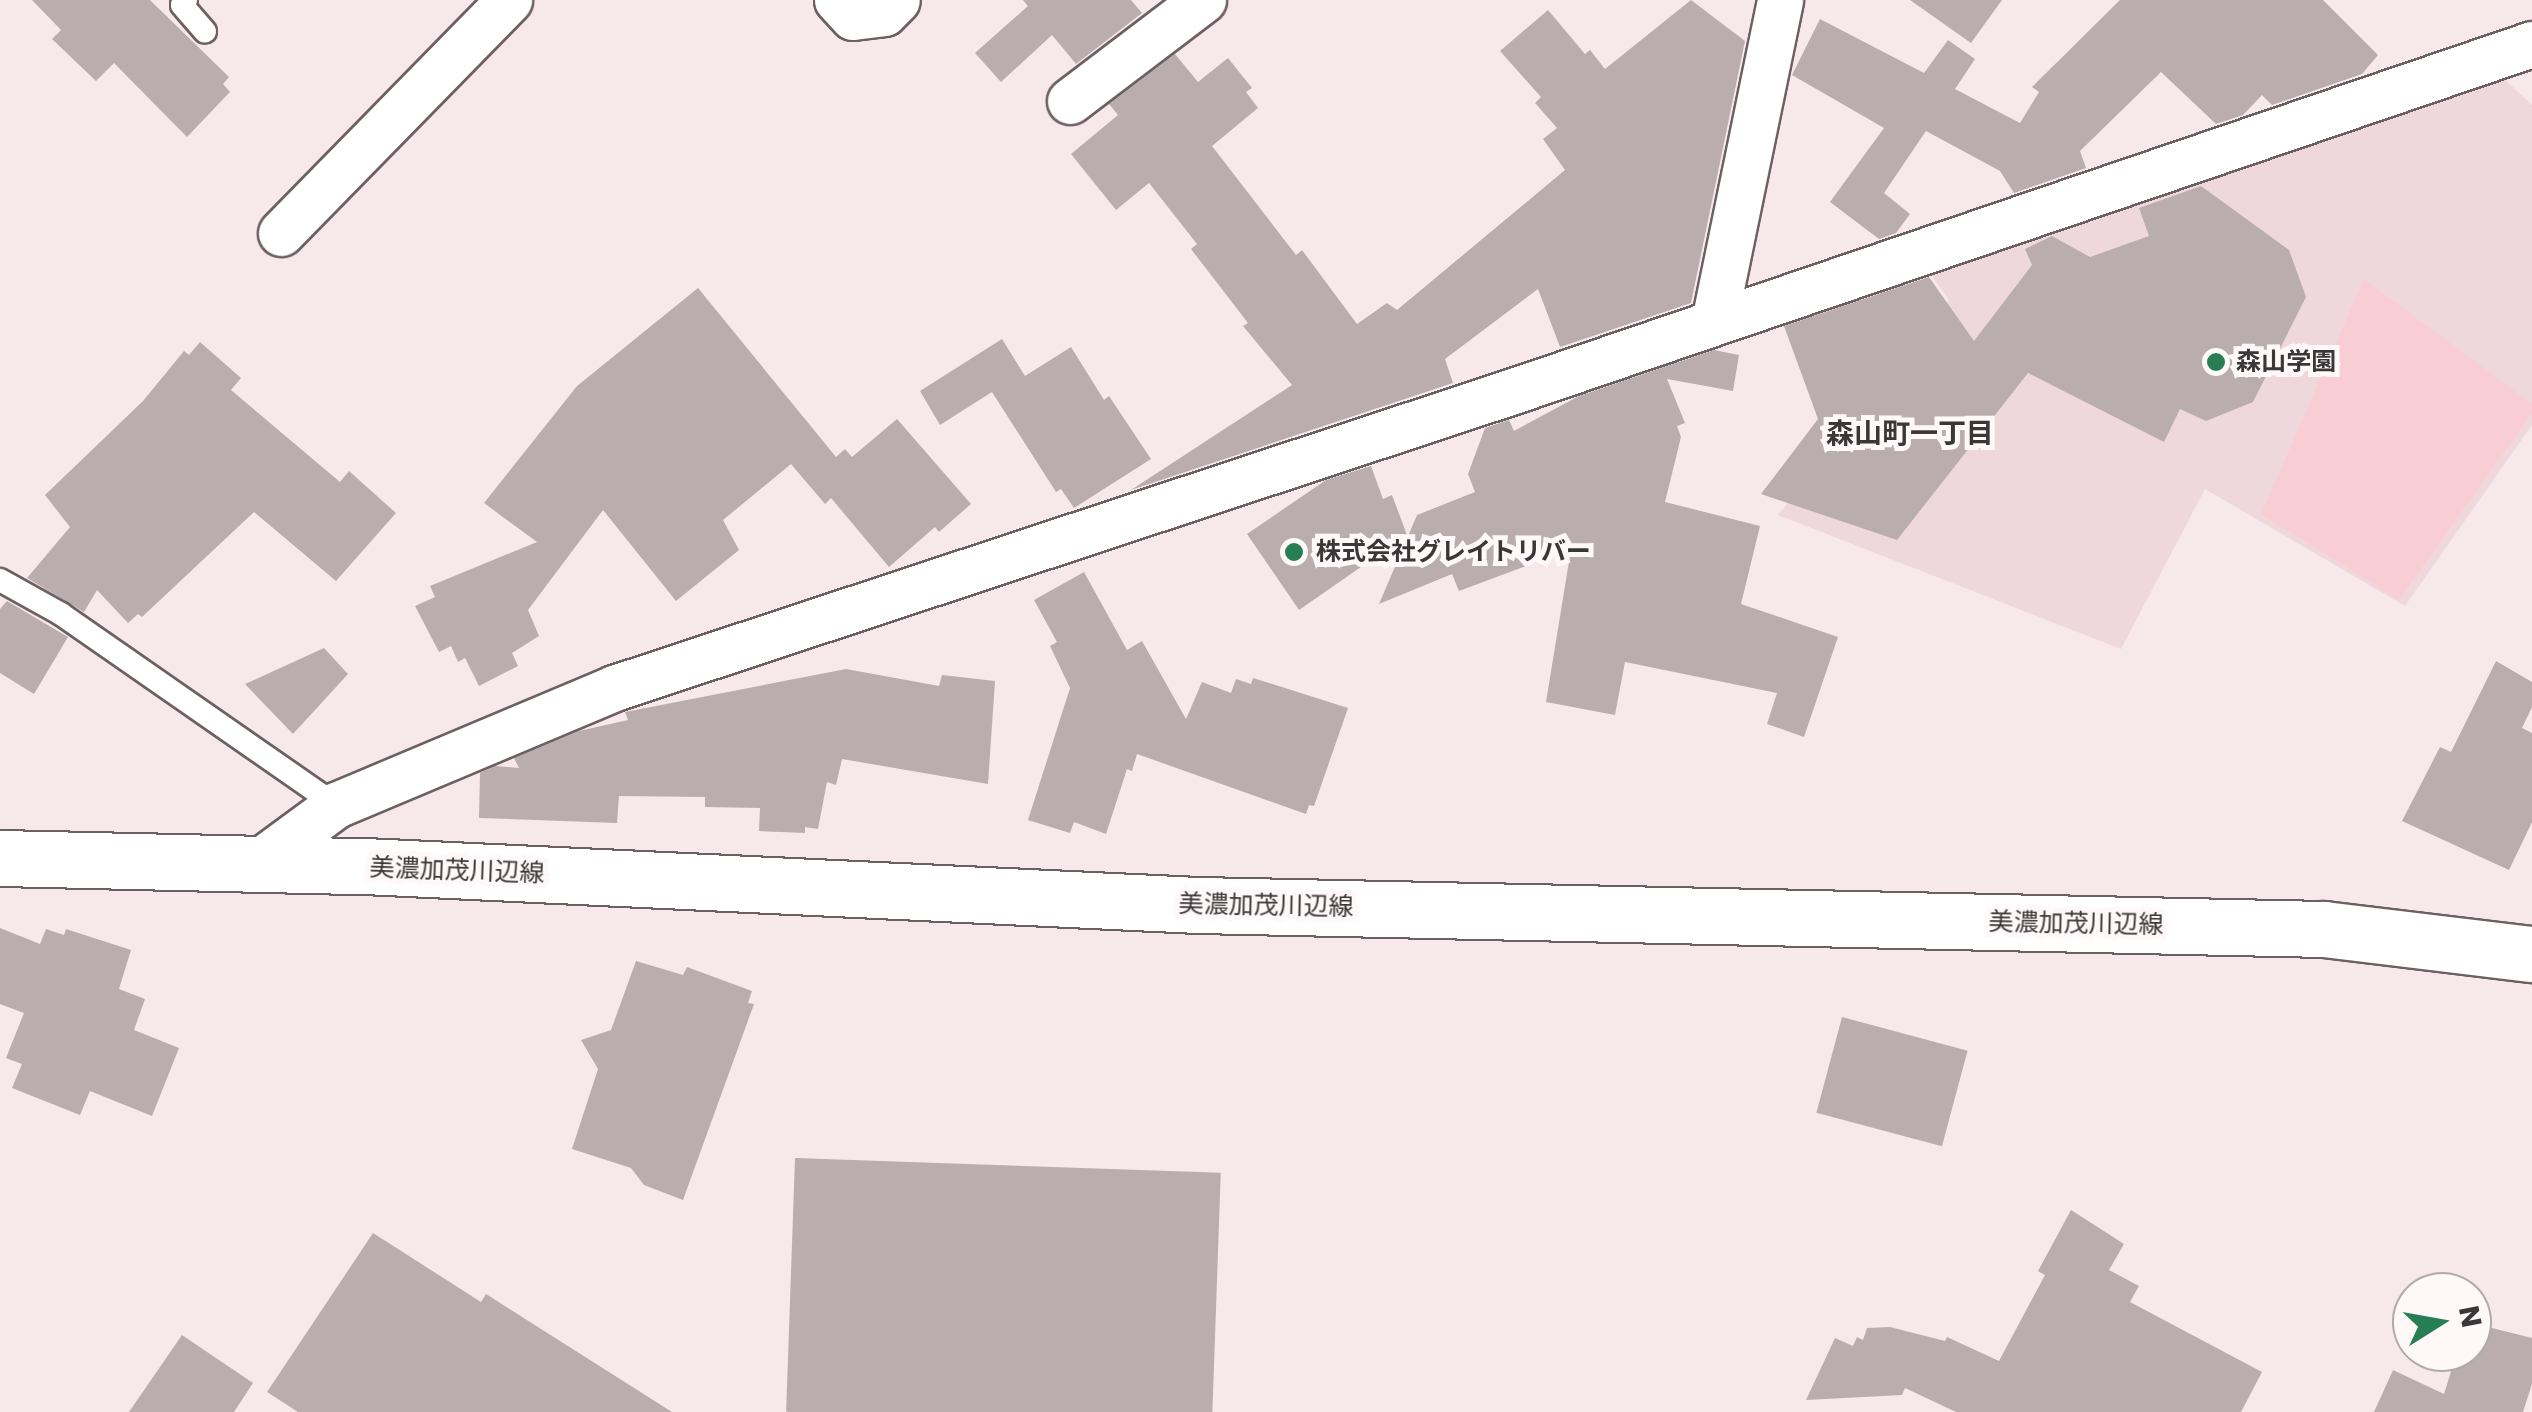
<!DOCTYPE html>
<html>
<head>
<meta charset="utf-8">
<style>
  body { margin:0 }
  #map { position:relative; width:2532px; height:1412px; overflow:hidden; background:#f7e9eb; font-family:Poppins,"Noto Sans JP",sans-serif }
  div>[style] { position:absolute }
  [style*='--x'] { left:calc(var(--x)*1px); top:calc(var(--y)*1px); width:calc(var(--w)*1px); rotate:calc(var(--a)*1deg) }
  .built>* { inset:0; background:#efd8db }
  .green>* { inset:0; background:#f8ced4 }
  .building>* { inset:0; background:#baadaf; transform-origin:0 0 }
  .roads { filter:drop-shadow(2px 0 #6c6062) drop-shadow(-2px 0 #6c6062) drop-shadow(0 2px #6c6062) drop-shadow(0 -2px #6c6062) }
  .lane>* { height:22px; margin:-11px; padding:0 11px; transform-origin:11px; border-radius:11px; background:#fff }
  .street>* { height:45px; margin:-22.5px; padding:0 22.5px; transform-origin:22.5px; border-radius:22.5px; background:#fff }
  .secondary>* { height:55px; margin:-27.5px; padding:0 27.5px; transform-origin:27.5px; border-radius:27.5px; background:#fff }
  .dots>* { width:28px; height:28px; translate:-50% -50%; box-sizing:border-box; border:5px solid #fef8f9; border-radius:50% }
  span { translate:-50% -50%; white-space:nowrap; text-align:center; line-height:1.15; -webkit-text-stroke:10px #fef8f9; paint-order:stroke }
  .poi-label { font-size:25px; color:#3b3637; font-weight:700 }
  .left { translate:0 -50%; text-align:left }
  .street-label { font-size:25px; color:#3b3637 }
  .neighbourhood-label { font-size:28px; color:#3b3637; font-weight:700 }
  .north { position:absolute; left:2392px; top:1272px; width:100px; height:100px; box-sizing:border-box; background:#fef8f9; border:2px solid #b0aaab; border-radius:50%; rotate:79deg; font-size:28px; font-weight:700; line-height:40px; text-align:center; color:#3b3637 }
  .north::after { content:''; display:block; margin:auto; width:35px; height:45px; background:#277e53; clip-path:polygon(50% 0,100% 100%,50% 72%,0 100%) }
</style>
</head>
<body>
<div id="map">
  <div class="built">
    <i style="clip-path:polygon(2502px 77px,2532px 105px,2532px 425px,2405px 606px,2205px 489px,2121px 649px,1778px 515px,1949px 300px,1926px 268px)"></i>
  </div>
  <div class="green">
    <i style="clip-path:polygon(2364px 279px,2532px 404px,2532px 413px,2399px 600px,2261px 514px)"></i>
  </div>
  <div class="building">
    <i style="clip-path:polygon(32px 0,150px 0,229px 77px,223px 84px,230px 92px,187px 137px,114px 63px,96px 81px,52px 39px,61px 30px)"></i>
    <i style="clip-path:polygon(1023px 0,1131px 0,1142px 13px,1076px 64px,1052px 35px,1001px 82px,975px 53px,1028px 6px)"></i>
    <i style="clip-path:polygon(1691px 0,1745px 41px,1691px 303px,1560px 347px,1538px 289px,1445px 359px,1453px 383px,1131px 490px,1292px 385px,1243px 326px,1248px 323px,1191px 249px,1197px 244px,1149px 183px,1116px 210px,1071px 154px,1118px 115px,1109px 104px,1175px 54px,1198px 82px,1228px 58px,1252px 88px,1246px 92px,1258px 108px,1212px 146px,1296px 255px,1302px 250px,1357px 324px,1387px 303px,1397px 310px,1565px 170px,1543px 139px,1557px 128px,1535px 103px,1541px 97px,1500px 51px,1548px 10px,1585px 54px,1590px 50px,1605px 69px)"></i>
    <i style="clip-path:polygon(1910px 0,2002px 0,1971px 43px)"></i>
    <i style="clip-path:polygon(2120px 0,2323px 0,2378px 55px,2362px 74px,2272px 105px,2262px 95px,2243px 115px,2216px 124px,2161px 72px,2080px 151px,2086px 168px,2014px 193px,2000px 171px,1926px 131px,1884px 193px,1910px 214px,1896px 233px,1879px 239px,1830px 202px,1884px 128px,1792px 75px,1820px 19px,1924px 73px,1948px 40px,1975px 59px,1955px 89px,2020px 123px,2039px 92px,2032px 87px)"></i>
    <i style="clip-path:polygon(2201px 186px,2289px 250px,2306px 297px,2253px 402px,2206px 421px,2180px 409px,2164px 442px,2028px 373px,1897px 540px,1761px 494px,1818px 419px,1784px 326px,1929px 277px,1974px 341px,2032px 265px,2025px 249px,2052px 236px,2090px 257px,2149px 236px,2139px 208px)"></i>
    <i style="clip-path:polygon(698px 288px,836px 457px,845px 449px,852px 457px,897px 419px,971px 504px,939px 532px,935px 527px,889px 567px,831px 498px,825px 504px,791px 464px,723px 520px,739px 550px,676px 601px,603px 510px,528px 610px,539px 636px,512px 653px,518px 666px,479px 686px,465px 658px,458px 662px,451px 646px,439px 652px,415px 606px,435px 597px,430px 586px,537px 542px,484px 503px,577px 386px)"></i>
    <i style="clip-path:polygon(1002px 339px,1025px 376px,1071px 347px,1104px 400px,1109px 396px,1151px 459px,1074px 508px,1061px 489px,1056px 492px,992px 392px,940px 425px,920px 391px)"></i>
    <i style="clip-path:polygon(200px 342px,241px 378px,231px 390px,340px 482px,349px 471px,396px 513px,336px 581px,254px 512px,142px 617px,138px 614px,128px 623px,97px 590px,84px 612px,27px 578px,70px 527px,45px 495px,143px 401px,184px 351px,189px 355px)"></i>
    <i style="clip-path:polygon(1714px 350px,1739px 355px,1733px 391px,1667px 379px,1685px 423px,1677px 426px,1681px 437px,1665px 502px,1760px 526px,1741px 604px,1838px 637px,1804px 737px,1767px 724px,1777px 693px,1625px 662px,1615px 715px,1546px 702px,1571px 549px,1459px 591px,1452px 574px,1379px 604px,1417px 515px,1475px 492px,1468px 474px,1485px 428px,1509px 420px,1514px 431px,1579px 396px)"></i>
    <i style="clip-path:polygon(1371px 466px,1383px 499px,1392px 495px,1407px 535px,1299px 610px,1247px 534px,1326px 480px)"></i>
    <i style="clip-path:polygon(1084px 572px,1127px 650px,1142px 641px,1186px 719px,1202px 682px,1231px 693px,1236px 679px,1251px 684px,1253px 678px,1348px 708px,1314px 806px,1309px 805px,1306px 814px,1137px 754px,1132px 771px,1127px 769px,1106px 834px,1074px 822px,1070px 833px,1028px 820px,1070px 688px,1050px 646px,1057px 642px,1034px 600px)"></i>
    <i style="clip-path:polygon(7px 601px,68px 637px,34px 694px,0 673px,0 609px)"></i>
    <i style="clip-path:polygon(324px 648px,348px 674px,293px 734px,245px 684px)"></i>
    <i style="clip-path:polygon(2496px 661px,2532px 682px,2532px 707px,2522px 728px,2532px 733px,2532px 822px,2509px 870px,2402px 821px,2440px 747px,2451px 752px)"></i>
    <i style="clip-path:polygon(846px 669px,939px 686px,942px 675px,995px 681px,988px 784px,842px 759px,836px 785px,827px 782px,818px 829px,805px 827px,805px 833px,759px 831px,760px 808px,705px 807px,705px 797px,619px 796px,617px 823px,479px 818px,480px 773px,495px 766px,519px 768px,514px 758px,579px 731px,628px 720px,625px 712px)"></i>
    <i style="clip-path:polygon(0 928px,40px 944px,46px 929px,64px 935px,66px 929px,131px 950px,119px 989px,145px 999px,134px 1030px,179px 1048px,152px 1116px,90px 1091px,80px 1115px,12px 1088px,22px 1064px,6px 1058px,24px 1013px,0 1004px)"></i>
    <i style="clip-path:polygon(636px 961px,683px 975px,687px 967px,752px 991px,748px 1003px,754px 1004px,683px 1200px,644px 1185px,631px 1168px,572px 1149px,598px 1069px,581px 1040px,611px 1030px)"></i>
    <i style="left:1842px;top:1017px;width:130px;height:99px;rotate:15deg"></i>
    <i style="left:795px;top:1158px;width:426px;height:254px;rotate:2deg"></i>
    <i style="clip-path:polygon(2071px 1210px,2124px 1244px,2109px 1270px,2139px 1286px,2130px 1302px,2262px 1372px,2241px 1412px,1956px 1412px,1905px 1388px,1902px 1395px,1806px 1400px,1835px 1338px,1853px 1346px,1857px 1337px,1863px 1340px,1867px 1328px,1890px 1327px,1945px 1341px,1947px 1337px,1999px 1361px,2045px 1275px,2038px 1271px)"></i>
    <i style="clip-path:polygon(373px 1233px,481px 1302px,486px 1294px,672px 1412px,298px 1412px,267px 1392px)"></i>
    <i style="clip-path:polygon(2472px 1323px,2532px 1338px,2532px 1384px,2523px 1412px,2374px 1412px,2393px 1370px,2444px 1394px,2457px 1352px,2472px 1352px)"></i>
    <i style="clip-path:polygon(182px 1335px,253px 1383px,234px 1412px,129px 1412px)"></i>
  </div>
  <div class="roads">
    <div class="lane">
      <i style="--x:186;--y:0;--w:6;--a:129"></i>
      <i style="--x:182;--y:5;--w:35;--a:49"></i>
      <i style="--x:0;--y:580;--w:70;--a:29.1"></i>
      <i style="--x:61;--y:614;--w:335;--a:34.8"></i>
    </div>
    <div class="street">
      <i style="--x:837;--y:0;--w:23;--a:47"></i>
      <i style="--x:853;--y:17;--w:31;--a:-7"></i>
      <i style="--x:884;--y:13;--w:18;--a:-45"></i>
      <i style="--x:1070;--y:101;--w:167;--a:-37.2"></i>
      <i style="--x:281;--y:233;--w:326;--a:-45.6"></i>
      <i style="--x:1714;--y:322;--w:329;--a:-78.4"></i>
      <i style="--x:253;--y:866;--w:103;--a:-36.3"></i>
      <i style="--x:336;--y:805;--w:302;--a:-22.8"></i>
      <i style="--x:614;--y:688;--w:959;--a:-18.28"></i>
      <i style="--x:1525;--y:387;--w:1064;--a:-18.81"></i>
    </div>
    <div class="secondary">
      <i style="--x:0;--y:858;--w:386;--a:1.3"></i>
      <i style="--x:386;--y:867;--w:813;--a:2.68"></i>
      <i style="--x:1198;--y:905;--w:1126;--a:1.22"></i>
      <i style="--x:2324;--y:929;--w:209;--a:6.9"></i>
    </div>
  </div>
  <div class="dots">
    <i style="left:2216px;top:362px;background:#277e53"></i>
    <i style="left:1294px;top:552px;background:#277e53"></i>
  </div>
  <div class="poi-label">
    <span class="left" style="left:2236px;top:362px">森山学園</span>
    <span class="left" style="left:1316px;top:552px">株式会社グレイトリバー</span>
  </div>
  <div class="street-label">
    <span style="left:457px;top:871px;rotate:2deg">美濃加茂川辺線</span>
    <span style="left:1266px;top:906px;rotate:1deg">美濃加茂川辺線</span>
    <span style="left:2076px;top:924px;rotate:1deg">美濃加茂川辺線</span>
  </div>
  <div class="neighbourhood-label">
    <span style="left:1910px;top:434px">森山町一丁目</span>
  </div>
  <div class="north">N</div>
</div>
</body>
</html>
